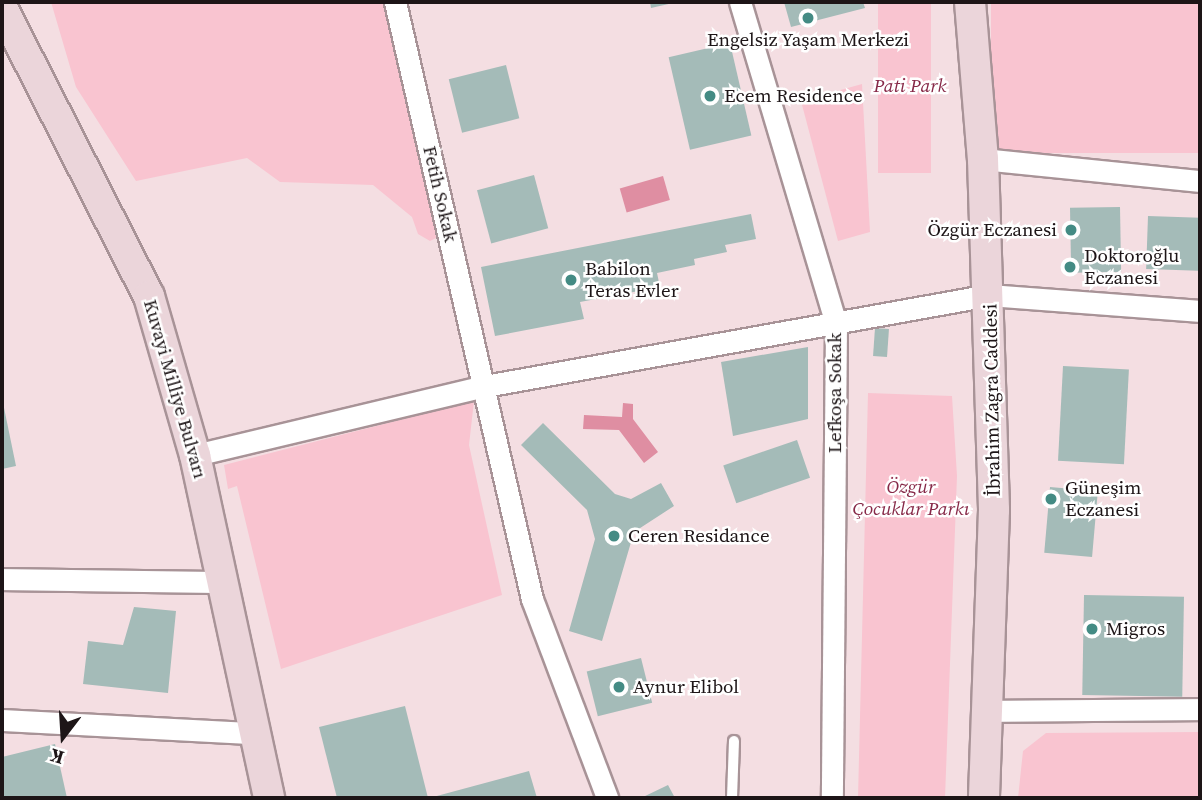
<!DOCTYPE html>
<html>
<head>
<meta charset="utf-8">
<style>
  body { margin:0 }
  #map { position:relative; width:1202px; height:800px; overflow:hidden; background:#f4dee2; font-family:"Source Serif 4",serif }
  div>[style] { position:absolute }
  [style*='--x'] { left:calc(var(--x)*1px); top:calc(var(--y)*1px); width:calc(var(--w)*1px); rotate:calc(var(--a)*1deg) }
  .green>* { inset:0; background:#f9c4d0; transform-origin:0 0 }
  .water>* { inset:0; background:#df8ea2; transform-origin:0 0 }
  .building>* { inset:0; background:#a4bbb8; transform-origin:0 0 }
  .roads { filter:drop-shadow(2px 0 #a89397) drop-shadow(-2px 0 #a89397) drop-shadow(0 2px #a89397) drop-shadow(0 -2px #a89397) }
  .service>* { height:10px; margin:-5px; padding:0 5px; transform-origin:5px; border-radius:5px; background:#fff }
  .minor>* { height:21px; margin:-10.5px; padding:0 10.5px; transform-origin:10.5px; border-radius:10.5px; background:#fff }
  .secondary>* { height:30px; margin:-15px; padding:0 15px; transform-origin:15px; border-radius:15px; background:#ebd5da }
  .dots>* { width:19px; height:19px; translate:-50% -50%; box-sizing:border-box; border:4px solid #fff; border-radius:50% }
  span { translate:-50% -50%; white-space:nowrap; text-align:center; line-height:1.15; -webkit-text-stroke:5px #fff; paint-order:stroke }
  .poi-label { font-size:19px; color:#1d1517 }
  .left { translate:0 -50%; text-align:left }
  .right { translate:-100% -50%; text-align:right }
  .park-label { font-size:19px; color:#872948; font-style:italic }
  .street-label { font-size:19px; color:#1d1517 }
  .frame { position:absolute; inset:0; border:4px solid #1d1517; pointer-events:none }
  .north { position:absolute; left:28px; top:702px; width:70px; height:70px; -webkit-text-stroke:5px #fff; paint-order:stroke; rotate:197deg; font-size:19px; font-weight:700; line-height:28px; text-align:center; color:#1d1517 }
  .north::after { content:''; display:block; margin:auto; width:24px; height:32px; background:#1d1517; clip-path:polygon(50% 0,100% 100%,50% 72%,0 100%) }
</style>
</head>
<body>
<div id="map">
  <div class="green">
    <i style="clip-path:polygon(51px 2px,388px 2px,440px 236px,430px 241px,418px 234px,412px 217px,373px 185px,280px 182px,247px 158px,136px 181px,76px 87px)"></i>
    <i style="left:878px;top:2px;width:53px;height:171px"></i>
    <i style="left:991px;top:2px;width:209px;height:151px"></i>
    <i style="clip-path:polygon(862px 84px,870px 232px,838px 241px,801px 101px)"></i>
    <i style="clip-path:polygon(868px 393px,952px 396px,957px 476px,945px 798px,858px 798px)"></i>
    <i style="clip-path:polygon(474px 401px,469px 445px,502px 595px,281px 669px,237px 486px,228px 489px,224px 465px)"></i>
    <i style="clip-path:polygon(1200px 732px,1200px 798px,1018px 798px,1023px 751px,1046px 733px)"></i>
  </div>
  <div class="water">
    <i style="left:663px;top:176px;width:25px;height:45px;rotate:74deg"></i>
    <i style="clip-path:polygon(623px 403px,633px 404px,633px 419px,658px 452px,644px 463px,619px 430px,583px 429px,584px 415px,622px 417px)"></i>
  </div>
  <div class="building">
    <i style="clip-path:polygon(650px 2px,673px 2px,673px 3px,651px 8px)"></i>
    <i style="clip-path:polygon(784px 2px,863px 2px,865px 8px,791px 27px)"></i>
    <i style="left:730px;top:43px;width:95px;height:63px;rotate:77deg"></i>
    <i style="left:506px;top:65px;width:55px;height:59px;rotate:76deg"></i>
    <i style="left:534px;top:175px;width:55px;height:59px;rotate:75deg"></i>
    <i style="left:1120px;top:207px;width:65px;height:50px;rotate:89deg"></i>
    <i style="clip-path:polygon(751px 214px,756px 239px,725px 245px,727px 252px,694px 259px,695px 265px,657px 273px,660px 287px,580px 302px,584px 319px,495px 336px,481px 267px)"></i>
    <i style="left:1148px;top:216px;width:52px;height:53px;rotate:2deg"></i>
    <i style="left:875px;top:328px;width:14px;height:28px;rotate:4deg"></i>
    <i style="clip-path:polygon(808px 347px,808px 419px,733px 436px,721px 362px)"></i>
    <i style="left:1063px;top:366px;width:66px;height:95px;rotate:3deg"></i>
    <i style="clip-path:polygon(2px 398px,16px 466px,2px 469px)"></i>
    <i style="clip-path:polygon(543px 423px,615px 494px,631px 499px,661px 483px,674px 506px,634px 532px,602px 641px,569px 631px,595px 539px,587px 510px,521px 445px)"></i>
    <i style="left:797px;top:440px;width:40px;height:78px;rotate:71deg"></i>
    <i style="left:1050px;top:487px;width:48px;height:66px;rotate:5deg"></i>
    <i style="left:1084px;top:595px;width:100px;height:100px;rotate:1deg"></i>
    <i style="clip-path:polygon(134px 607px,176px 611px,168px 693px,83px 684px,88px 641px,123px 645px)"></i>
    <i style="left:641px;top:658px;width:46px;height:56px;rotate:76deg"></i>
    <i style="clip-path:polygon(405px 706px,428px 798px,337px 798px,319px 727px)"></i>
    <i style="clip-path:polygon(55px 744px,67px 798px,2px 798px,2px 757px)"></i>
    <i style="clip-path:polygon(529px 771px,537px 798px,433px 798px,433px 797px)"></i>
    <i style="clip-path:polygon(668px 785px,675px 798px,641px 798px)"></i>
  </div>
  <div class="roads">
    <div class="service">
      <i style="--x:732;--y:798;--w:57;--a:-88"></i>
    </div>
    <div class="minor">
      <i style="--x:395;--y:2;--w:613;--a:77.08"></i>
      <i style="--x:532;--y:599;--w:213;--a:69.3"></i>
      <i style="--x:740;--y:2;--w:336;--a:73.4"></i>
      <i style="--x:836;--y:324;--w:474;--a:90.5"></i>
      <i style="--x:983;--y:159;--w:218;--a:5.8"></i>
      <i style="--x:195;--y:455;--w:298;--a:-13.4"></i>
      <i style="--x:485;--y:386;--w:512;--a:-10.23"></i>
      <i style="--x:989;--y:295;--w:212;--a:4.3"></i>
      <i style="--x:2;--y:579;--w:222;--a:0.8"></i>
      <i style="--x:986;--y:711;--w:214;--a:-0.5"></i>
      <i style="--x:2;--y:720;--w:251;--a:3"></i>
    </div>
    <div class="secondary">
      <i style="--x:970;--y:2;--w:158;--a:85.3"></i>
      <i style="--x:983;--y:159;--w:351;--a:88.2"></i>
      <i style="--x:994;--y:510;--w:288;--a:92"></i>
      <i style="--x:2;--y:8;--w:323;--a:63"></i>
      <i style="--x:149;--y:296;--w:166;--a:73.9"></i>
      <i style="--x:195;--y:455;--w:351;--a:77.8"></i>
    </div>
  </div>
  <div class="dots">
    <i style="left:808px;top:18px;background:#448b84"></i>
    <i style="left:710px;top:96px;background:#448b84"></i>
    <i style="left:1071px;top:230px;background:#448b84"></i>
    <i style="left:1070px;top:267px;background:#448b84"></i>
    <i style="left:571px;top:280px;background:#448b84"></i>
    <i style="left:1051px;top:499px;background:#448b84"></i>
    <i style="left:614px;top:536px;background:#448b84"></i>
    <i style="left:1092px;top:629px;background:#448b84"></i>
    <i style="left:619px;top:687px;background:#448b84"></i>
  </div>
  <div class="poi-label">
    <span style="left:808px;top:40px">Engelsiz Yaşam Merkezi</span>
    <span class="left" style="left:724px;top:96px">Ecem Residence</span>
    <span class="right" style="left:1057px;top:230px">Özgür Eczanesi</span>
    <span class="left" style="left:1084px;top:267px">Doktoroğlu<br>Eczanesi</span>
    <span class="left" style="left:585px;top:280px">Babilon<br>Teras Evler</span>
    <span class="left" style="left:1065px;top:499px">Güneşim<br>Eczanesi</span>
    <span class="left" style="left:628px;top:536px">Ceren Residance</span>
    <span class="left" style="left:1106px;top:629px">Migros</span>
    <span class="left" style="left:633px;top:687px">Aynur Elibol</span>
  </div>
  <div class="park-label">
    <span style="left:910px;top:86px">Pati Park</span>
    <span style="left:911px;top:498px">Özgür<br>Çocuklar Parkı</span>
  </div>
  <div class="street-label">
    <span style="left:440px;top:194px;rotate:77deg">Fetih Sokak</span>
    <span style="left:175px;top:389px;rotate:74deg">Kuvayi Milliye Bulvarı</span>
    <span style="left:835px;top:393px;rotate:-90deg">Lefkoşa Sokak</span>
    <span style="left:992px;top:400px;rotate:-91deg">İbrahim Zagra Caddesi</span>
  </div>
  <div class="frame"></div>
  <div class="north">K</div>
</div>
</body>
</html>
